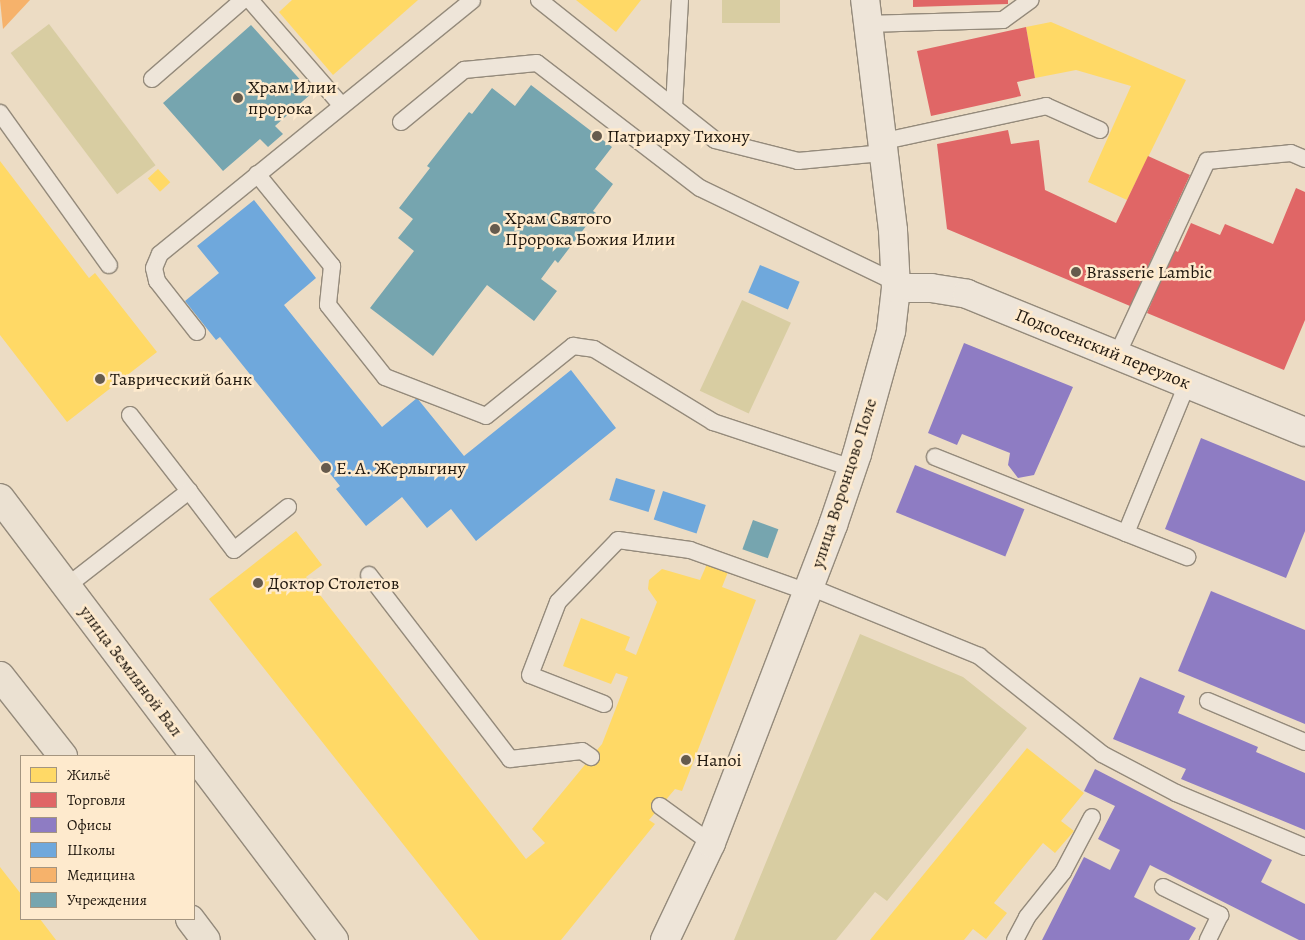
<!DOCTYPE html>
<html>
<head>
<meta charset="utf-8">
<style>
  body { margin:0 }
  #map { position:relative; width:1305px; height:940px; overflow:hidden; background:#ecdcc4; font-family:Alegreya,serif }
  div>[style] { position:absolute }
  [style*='--x'] { left:calc(var(--x)*1px); top:calc(var(--y)*1px); width:calc(var(--w)*1px); rotate:calc(var(--a)*1deg) }
  .green>* { inset:0; background:#d8cda2; transform-origin:0 0 }
  .homes>* { inset:0; background:#ffd966; transform-origin:0 0 }
  .shops>* { inset:0; background:#e06666 }
  .offices>* { inset:0; background:#8e7cc3; transform-origin:0 0 }
  .schools>* { inset:0; background:#6fa8dc; transform-origin:0 0 }
  .health>* { inset:0; background:#f6b26b }
  .public>* { inset:0; background:#76a5af; transform-origin:0 0 }
  .roads { filter:drop-shadow(1px 0 #948a7b) drop-shadow(-1px 0 #948a7b) drop-shadow(0 1px #948a7b) drop-shadow(0 -1px #948a7b) }
  .lane>* { height:16px; margin:-8px; padding:0 8px; transform-origin:8px; border-radius:8px; background:#eee5d9 }
  .street>* { height:28px; margin:-14px; padding:0 14px; transform-origin:14px; border-radius:14px; background:#eee5d9 }
  .secondary>* { height:28px; margin:-14px; padding:0 14px; transform-origin:14px; border-radius:14px; background:#eee5d9 }
  .primary>* { height:28px; margin:-14px; padding:0 14px; transform-origin:14px; border-radius:14px; background:#ebe1d2 }
  .dots>* { width:14px; height:14px; translate:-50% -50%; box-sizing:border-box; border:2px solid #feeacd; border-radius:50% }
  span { translate:-50% -50%; white-space:nowrap; text-align:center; line-height:1.15; -webkit-text-stroke:5px #feeacd; paint-order:stroke }
  .poi-label { font-size:18px; color:#1e160d }
  .left { translate:0 -50%; text-align:left }
  .street-label { font-size:18px; color:#1e160d }
  .legend { position:absolute; left:20px; top:755px; width:175px; height:165px; box-sizing:border-box; background:#feeacd; border:1px solid #a49580; margin:0; padding:6px 9px; list-style:none; font-size:15px; color:#1e160d }
  .legend li { display:flex; align-items:center; gap:10px; height:25px }
  .legend b { width:25px; border:1px solid #a49580 }
</style>
</head>
<body>
<div id="map">
  <div class="green">
    <i style="left:722px;top:0;width:58px;height:23px"></i>
    <i style="left:49px;top:24px;width:177px;height:48px;rotate:53deg"></i>
    <i style="left:742px;top:300px;width:54px;height:100px;rotate:25deg"></i>
    <i style="clip-path:polygon(860px 634px,963px 677px,1027px 728px,887px 901px,875px 892px,836px 940px,734px 940px)"></i>
  </div>
  <div class="homes">
    <i style="clip-path:polygon(292px 0,418px 0,333px 75px,279px 12px)"></i>
    <i style="clip-path:polygon(576px 0,641px 0,616px 32px)"></i>
    <i style="clip-path:polygon(1051px 22px,1186px 80px,1127px 200px,1088px 182px,1131px 86px,1076px 70px,1035px 78px,1026px 27px)"></i>
    <i style="clip-path:polygon(0 161px,89px 278px,95px 273px,157px 352px,67px 422px,0 335px)"></i>
    <i style="left:158px;top:169px;width:18px;height:14px;rotate:47deg"></i>
    <i style="clip-path:polygon(296px 531px,322px 565px,306px 577px,526px 859px,545px 843px,532px 829px,602px 744px,628px 677px,616px 673px,611px 684px,563px 666px,581px 618px,630px 637px,625px 650px,636px 655px,657px 602px,648px 589px,649px 580px,662px 569px,700px 580px,707px 564px,728px 572px,722px 587px,756px 600px,682px 791px,675px 789px,649px 820px,655px 824px,561px 940px,479px 940px,209px 599px)"></i>
    <i style="clip-path:polygon(1027px 748px,1084px 793px,1061px 821px,1074px 831px,1055px 853px,1043px 843px,994px 903px,1007px 913px,986px 939px,973px 929px,964px 940px,870px 940px)"></i>
    <i style="clip-path:polygon(0 867px,21px 894px,21px 919px,40px 919px,56px 940px,0 940px)"></i>
  </div>
  <div class="shops">
    <i style="clip-path:polygon(913px 0,1008px 0,1008px 4px,913px 7px)"></i>
    <i style="clip-path:polygon(1026px 27px,1035px 78px,1017px 82px,1021px 96px,931px 116px,917px 51px)"></i>
    <i style="clip-path:polygon(1008px 130px,1011px 144px,1039px 140px,1045px 190px,1116px 223px,1148px 156px,1190px 175px,1130px 306px,947px 229px,937px 144px)"></i>
    <i style="clip-path:polygon(1296px 188px,1305px 192px,1305px 320px,1284px 370px,1147px 313px,1174px 250px,1178px 252px,1191px 223px,1220px 235px,1225px 224px,1273px 244px)"></i>
  </div>
  <div class="offices">
    <i style="clip-path:polygon(964px 343px,1073px 387px,1034px 475px,1018px 478px,1008px 465px,1010px 453px,962px 434px,957px 445px,928px 433px)"></i>
    <i style="clip-path:polygon(1201px 438px,1305px 481px,1305px 531px,1286px 578px,1165px 529px)"></i>
    <i style="left:915px;top:465px;width:118px;height:51px;rotate:22deg"></i>
    <i style="clip-path:polygon(1211px 591px,1305px 630px,1305px 724px,1178px 671px)"></i>
    <i style="clip-path:polygon(1140px 677px,1185px 696px,1178px 713px,1258px 747px,1256px 752px,1305px 773px,1305px 830px,1181px 779px,1186px 769px,1113px 739px)"></i>
    <i style="clip-path:polygon(1095px 769px,1272px 860px,1261px 882px,1305px 904px,1305px 940px,1299px 940px,1150px 865px,1134px 897px,1196px 928px,1189px 940px,1042px 940px,1084px 857px,1110px 870px,1120px 850px,1098px 839px,1115px 806px,1084px 791px)"></i>
  </div>
  <div class="schools">
    <i style="clip-path:polygon(254px 200px,316px 278px,284px 305px,382px 427px,417px 398px,464px 456px,571px 370px,616px 428px,476px 541px,451px 509px,427px 528px,402px 497px,366px 526px,336px 489px,340px 486px,220px 337px,216px 340px,185px 301px,219px 273px,197px 246px)"></i>
    <i style="left:760px;top:265px;width:43px;height:30px;rotate:23deg"></i>
    <i style="left:616px;top:478px;width:41px;height:23px;rotate:17deg"></i>
    <i style="left:663px;top:491px;width:45px;height:30px;rotate:18deg"></i>
  </div>
  <div class="health">
    <i style="clip-path:polygon(0 0,30px 0,3px 29px)"></i>
  </div>
  <div class="public">
    <i style="clip-path:polygon(251px 25px,312px 93px,275px 126px,283px 134px,268px 147px,260px 139px,223px 171px,163px 103px)"></i>
    <i style="clip-path:polygon(531px 85px,612px 147px,595px 169px,613px 184px,593px 211px,596px 213px,558px 263px,555px 260px,541px 279px,557px 291px,534px 321px,487px 285px,433px 356px,370px 308px,414px 251px,398px 238px,413px 219px,399px 208px,430px 168px,427px 166px,469px 112px,472px 114px,492px 88px,515px 106px)"></i>
    <i style="left:753px;top:520px;width:27px;height:31px;rotate:20deg"></i>
  </div>
  <div class="roads">
    <div class="lane">
      <i style="--x:250;--y:0;--w:140;--a:49"></i>
      <i style="--x:539;--y:0;--w:225;--a:38.5"></i>
      <i style="--x:715;--y:140;--w:86;--a:14.2"></i>
      <i style="--x:798;--y:161;--w:84;--a:-5.4"></i>
      <i style="--x:866;--y:24;--w:137;--a:-1.7"></i>
      <i style="--x:1003;--y:20;--w:34;--a:-36"></i>
      <i style="--x:152;--y:79;--w:121;--a:-41"></i>
      <i style="--x:674;--y:107;--w:107;--a:-86.8"></i>
      <i style="--x:0;--y:113;--w:187;--a:54.4"></i>
      <i style="--x:401;--y:122;--w:82;--a:-39.5"></i>
      <i style="--x:464;--y:70;--w:73;--a:-5.5"></i>
      <i style="--x:537;--y:63;--w:205;--a:37.5"></i>
      <i style="--x:700;--y:188;--w:216;--a:25.7"></i>
      <i style="--x:880;--y:142;--w:170;--a:-12.2"></i>
      <i style="--x:1046;--y:106;--w:59;--a:24"></i>
      <i style="--x:257;--y:174;--w:119;--a:50.8"></i>
      <i style="--x:332;--y:266;--w:39;--a:96"></i>
      <i style="--x:328;--y:305;--w:92;--a:51.6"></i>
      <i style="--x:385;--y:377;--w:108;--a:21.1"></i>
      <i style="--x:486;--y:416;--w:112;--a:-38.8"></i>
      <i style="--x:573;--y:346;--w:21;--a:8"></i>
      <i style="--x:594;--y:349;--w:140;--a:31.5"></i>
      <i style="--x:713;--y:422;--w:146;--a:18.3"></i>
      <i style="--x:197;--y:332;--w:65;--a:-128.1"></i>
      <i style="--x:157;--y:281;--w:13;--a:-103"></i>
      <i style="--x:154;--y:268;--w:15;--a:-67"></i>
      <i style="--x:160;--y:254;--w:402;--a:-39.1"></i>
      <i style="--x:1117;--y:355;--w:214;--a:-65.1"></i>
      <i style="--x:1207;--y:161;--w:84;--a:-5.4"></i>
      <i style="--x:1291;--y:153;--w:15;--a:23"></i>
      <i style="--x:130;--y:415;--w:96;--a:52.2"></i>
      <i style="--x:935;--y:457;--w:206;--a:21.7"></i>
      <i style="--x:1126;--y:533;--w:161;--a:-67.7"></i>
      <i style="--x:1126;--y:533;--w:66;--a:21.5"></i>
      <i style="--x:369;--y:575;--w:232;--a:52.5"></i>
      <i style="--x:510;--y:759;--w:72;--a:-6.3"></i>
      <i style="--x:582;--y:751;--w:11;--a:34"></i>
      <i style="--x:67;--y:586;--w:155;--a:-37.9"></i>
      <i style="--x:189;--y:491;--w:74;--a:52.7"></i>
      <i style="--x:234;--y:550;--w:69;--a:-38.5"></i>
      <i style="--x:810;--y:587;--w:183;--a:22.2"></i>
      <i style="--x:979;--y:656;--w:157;--a:38.5"></i>
      <i style="--x:1102;--y:754;--w:84;--a:27.8"></i>
      <i style="--x:1176;--y:793;--w:140;--a:22.7"></i>
      <i style="--x:1208;--y:701;--w:105;--a:22.9"></i>
      <i style="--x:604;--y:704;--w:79;--a:-158.6"></i>
      <i style="--x:530;--y:675;--w:78;--a:-69"></i>
      <i style="--x:558;--y:602;--w:86;--a:-45.9"></i>
      <i style="--x:618;--y:540;--w:73;--a:7.9"></i>
      <i style="--x:690;--y:550;--w:125;--a:19.6"></i>
      <i style="--x:660;--y:806;--w:63;--a:36"></i>
      <i style="--x:1163;--y:887;--w:64;--a:26.2"></i>
      <i style="--x:1220;--y:915;--w:28;--a:116"></i>
      <i style="--x:1015;--y:940;--w:26;--a:-62"></i>
      <i style="--x:1027;--y:917;--w:58;--a:-51.3"></i>
      <i style="--x:1063;--y:872;--w:62;--a:-62.2"></i>
    </div>
    <div class="street">
      <i style="--x:896;--y:288;--w:35;--a:0"></i>
      <i style="--x:931;--y:288;--w:36;--a:9"></i>
      <i style="--x:967;--y:294;--w:365;--a:22.2"></i>
    </div>
    <div class="secondary">
      <i style="--x:665;--y:940;--w:107;--a:-64.6"></i>
      <i style="--x:711;--y:843;--w:341;--a:-69"></i>
      <i style="--x:833;--y:525;--w:75;--a:-71.3"></i>
      <i style="--x:857;--y:454;--w:128;--a:-74.5"></i>
      <i style="--x:891;--y:331;--w:43;--a:-83.4"></i>
      <i style="--x:896;--y:288;--w:58;--a:-93"></i>
      <i style="--x:893;--y:230;--w:232;--a:-96.9"></i>
    </div>
    <div class="primary">
      <i style="--x:0;--y:498;--w:554;--a:52.92"></i>
      <i style="--x:0;--y:676;--w:102;--a:51.8"></i>
      <i style="--x:190;--y:919;--w:26;--a:53"></i>
    </div>
  </div>
  <div class="dots">
    <i style="left:238px;top:98px;background:#665b4d"></i>
    <i style="left:597px;top:136px;background:#665b4d"></i>
    <i style="left:495px;top:229px;background:#665b4d"></i>
    <i style="left:1076px;top:272px;background:#665b4d"></i>
    <i style="left:100px;top:379px;background:#665b4d"></i>
    <i style="left:326px;top:468px;background:#665b4d"></i>
    <i style="left:258px;top:583px;background:#665b4d"></i>
    <i style="left:686px;top:760px;background:#665b4d"></i>
  </div>
  <div class="poi-label">
    <span class="left" style="left:248px;top:98px">Храм Илии<br>пророка</span>
    <span class="left" style="left:607px;top:136px">Патриарху Тихону</span>
    <span class="left" style="left:505px;top:229px">Храм Святого<br>Пророка Божия Илии</span>
    <span class="left" style="left:1086px;top:272px">Brasserie Lambic</span>
    <span class="left" style="left:110px;top:379px">Таврический банк</span>
    <span class="left" style="left:336px;top:468px">Е. А. Жерлыгину</span>
    <span class="left" style="left:268px;top:583px">Доктор Столетов</span>
    <span class="left" style="left:696px;top:760px">Hanoi</span>
  </div>
  <div class="street-label">
    <span style="left:1103px;top:349px;rotate:22deg">Подсосенский переулок</span>
    <span style="left:844px;top:483px;rotate:-72deg">улица Воронцово Поле</span>
    <span style="left:131px;top:671px;rotate:53deg">улица Земляной Вал</span>
  </div>
  <ul class="legend">
  <li><b style="height:14px;background:#ffd966"></b>Жильё</li>
  <li><b style="height:14px;background:#e06666"></b>Торговля</li>
  <li><b style="height:14px;background:#8e7cc3"></b>Офисы</li>
  <li><b style="height:14px;background:#6fa8dc"></b>Школы</li>
  <li><b style="height:14px;background:#f6b26b"></b>Медицина</li>
  <li><b style="height:14px;background:#76a5af"></b>Учреждения</li>
  </ul>
</div>
</body>
</html>
